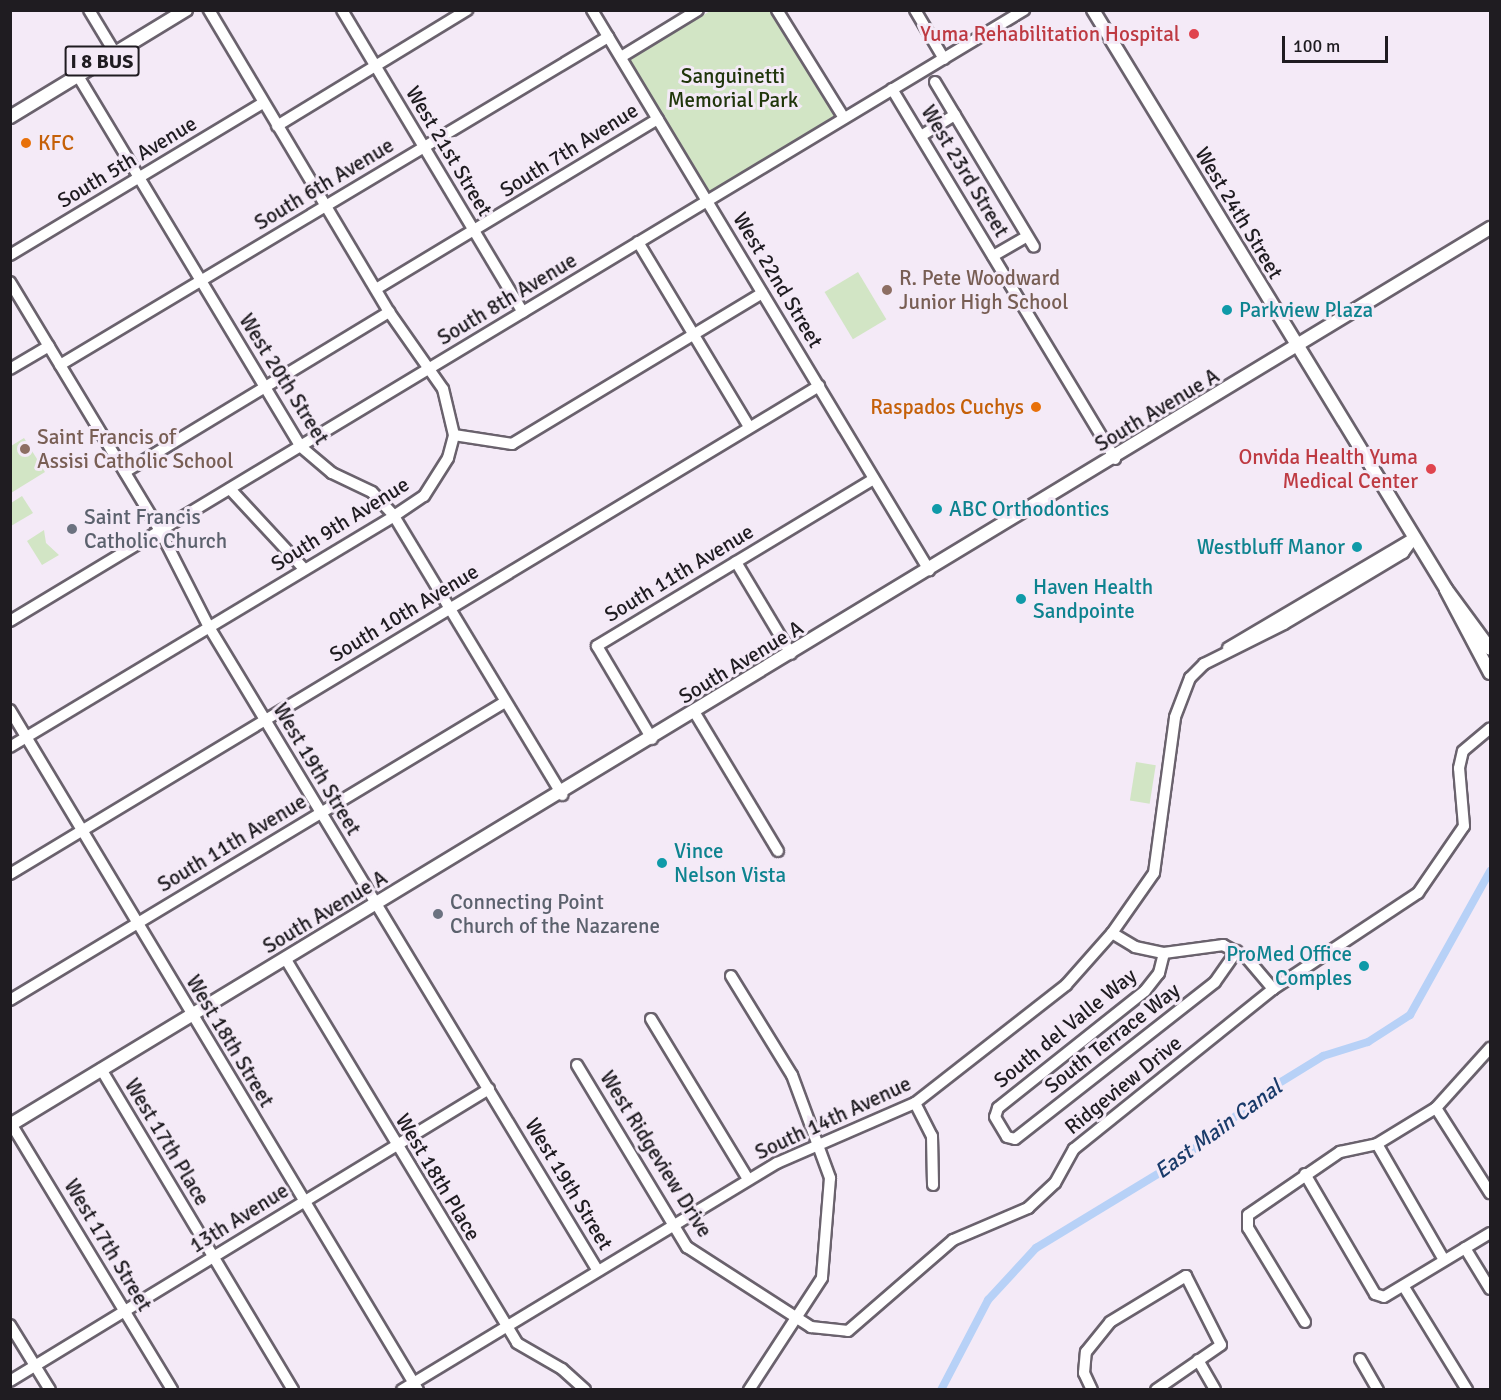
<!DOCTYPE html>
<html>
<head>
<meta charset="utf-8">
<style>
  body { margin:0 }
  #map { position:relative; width:1501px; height:1400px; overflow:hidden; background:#f4eaf7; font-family:Signika,sans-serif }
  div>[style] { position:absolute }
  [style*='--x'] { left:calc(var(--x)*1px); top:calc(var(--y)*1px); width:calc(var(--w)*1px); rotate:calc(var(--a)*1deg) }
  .green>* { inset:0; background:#d2e5c5; transform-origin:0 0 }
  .canal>* { height:8px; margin:-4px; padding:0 4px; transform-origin:4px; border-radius:4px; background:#b7d1f7 }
  .roads { filter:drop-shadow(2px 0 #6a626d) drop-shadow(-2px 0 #6a626d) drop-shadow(0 2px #6a626d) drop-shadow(0 -2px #6a626d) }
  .minor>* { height:10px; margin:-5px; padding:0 5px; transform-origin:5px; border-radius:5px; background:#fff }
  .major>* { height:12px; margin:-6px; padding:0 6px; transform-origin:6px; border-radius:6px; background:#fff }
  .dots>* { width:16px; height:16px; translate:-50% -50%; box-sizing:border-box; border:3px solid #f4eaf7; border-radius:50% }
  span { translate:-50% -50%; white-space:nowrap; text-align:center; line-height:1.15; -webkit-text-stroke:6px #f4eaf7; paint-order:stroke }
  .shield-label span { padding:2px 4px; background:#f4eaf7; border:2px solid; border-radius:4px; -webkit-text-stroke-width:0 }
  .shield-label { font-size:20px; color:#1f1c21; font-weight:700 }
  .health-label { font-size:21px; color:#be3a42 }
  .right { translate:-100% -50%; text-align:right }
  .park-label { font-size:21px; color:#20360b }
  .food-label { font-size:21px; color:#c56008 }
  .left { translate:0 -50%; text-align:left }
  .street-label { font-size:21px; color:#1f1c21 }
  .education-label { font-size:21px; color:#785e54 }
  .culture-label { font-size:21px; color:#0d838f }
  .worship-label { font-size:21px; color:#5b616d }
  .water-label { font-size:22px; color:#1a3b6a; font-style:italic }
  .frame { position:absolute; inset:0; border:12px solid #1f1c21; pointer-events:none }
  .scale { position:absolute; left:1282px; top:36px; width:106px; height:27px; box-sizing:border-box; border:3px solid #1f1c21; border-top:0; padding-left:8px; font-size:18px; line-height:21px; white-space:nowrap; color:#1f1c21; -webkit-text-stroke:4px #f4eaf7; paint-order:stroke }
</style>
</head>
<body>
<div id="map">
  <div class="green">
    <i style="clip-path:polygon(710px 11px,772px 11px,835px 116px,710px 192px,630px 60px)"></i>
    <i style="left:858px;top:272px;width:55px;height:39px;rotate:59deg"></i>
    <i style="clip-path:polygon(24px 438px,45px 472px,11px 493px,11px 446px)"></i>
    <i style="clip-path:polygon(22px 496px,33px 513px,11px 526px,11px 503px)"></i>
    <i style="clip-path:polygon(44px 530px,46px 543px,59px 555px,42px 565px,27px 541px)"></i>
    <i style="left:1136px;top:762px;width:20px;height:39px;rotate:9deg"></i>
  </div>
  <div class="canal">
    <i style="--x:941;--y:1390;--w:102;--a:-62.4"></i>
    <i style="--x:988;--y:1300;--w:71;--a:-47.3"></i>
    <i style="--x:1036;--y:1248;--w:167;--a:-31.3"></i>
    <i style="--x:1179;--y:1161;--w:117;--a:-38.4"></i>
    <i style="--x:1271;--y:1088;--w:61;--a:-31.6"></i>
    <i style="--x:1323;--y:1056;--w:47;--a:-17.3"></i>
    <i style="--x:1368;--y:1042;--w:50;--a:-32.7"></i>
    <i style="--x:1410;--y:1015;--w:165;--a:-60.9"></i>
  </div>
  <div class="roads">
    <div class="minor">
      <i style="--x:89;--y:10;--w:50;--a:58.8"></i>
      <i style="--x:342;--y:10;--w:352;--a:59.1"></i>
      <i style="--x:592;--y:10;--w:654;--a:58.96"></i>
      <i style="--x:777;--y:10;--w:127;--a:58.2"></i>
      <i style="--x:915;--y:10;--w:57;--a:59.4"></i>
      <i style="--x:621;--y:57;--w:90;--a:-31.4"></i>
      <i style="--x:78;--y:76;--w:431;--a:59"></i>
      <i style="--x:300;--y:446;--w:42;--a:40.2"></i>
      <i style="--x:332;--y:473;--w:44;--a:25.4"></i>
      <i style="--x:372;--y:492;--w:33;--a:47"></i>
      <i style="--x:394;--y:516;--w:326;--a:58.9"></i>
      <i style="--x:935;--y:82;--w:192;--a:59"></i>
      <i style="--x:892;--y:89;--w:432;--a:58.9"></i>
      <i style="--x:277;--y:126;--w:223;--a:-31.4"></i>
      <i style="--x:921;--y:136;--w:40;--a:-32"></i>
      <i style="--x:638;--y:242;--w:216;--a:59"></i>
      <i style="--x:10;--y:255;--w:295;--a:-31"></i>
      <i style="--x:993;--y:256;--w:39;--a:-30"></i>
      <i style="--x:10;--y:282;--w:291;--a:58.9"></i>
      <i style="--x:160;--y:531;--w:108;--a:63"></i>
      <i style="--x:209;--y:627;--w:752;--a:58.87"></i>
      <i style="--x:376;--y:289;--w:329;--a:-31.1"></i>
      <i style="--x:60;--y:365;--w:639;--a:-30.9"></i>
      <i style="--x:10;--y:369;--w:45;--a:-30.5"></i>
      <i style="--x:454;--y:435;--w:59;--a:8.8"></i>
      <i style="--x:512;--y:444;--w:292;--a:-31.1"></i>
      <i style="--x:125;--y:472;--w:309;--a:-31.2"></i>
      <i style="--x:230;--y:489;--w:109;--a:47.2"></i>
      <i style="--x:736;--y:562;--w:107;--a:59.1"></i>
      <i style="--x:10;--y:621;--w:1184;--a:-31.07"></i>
      <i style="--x:1228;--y:648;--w:216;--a:-30.6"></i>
      <i style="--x:10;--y:710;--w:793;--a:59.04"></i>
      <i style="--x:695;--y:713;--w:161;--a:59"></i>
      <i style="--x:652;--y:739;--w:108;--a:-120.6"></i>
      <i style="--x:597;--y:646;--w:323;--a:-31.1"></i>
      <i style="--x:10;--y:747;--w:448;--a:-31"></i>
      <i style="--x:394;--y:516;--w:36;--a:-34"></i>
      <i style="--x:424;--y:496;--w:45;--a:-57.7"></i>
      <i style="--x:448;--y:458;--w:24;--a:-75"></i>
      <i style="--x:454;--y:435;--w:47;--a:-103.4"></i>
      <i style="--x:443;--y:389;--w:94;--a:-125"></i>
      <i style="--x:389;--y:312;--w:352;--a:-120.8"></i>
      <i style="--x:10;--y:874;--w:945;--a:-31.1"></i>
      <i style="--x:1112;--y:933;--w:27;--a:31"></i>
      <i style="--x:1135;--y:947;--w:30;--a:12"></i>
      <i style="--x:1164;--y:953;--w:60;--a:-7.7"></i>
      <i style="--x:1223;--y:945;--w:26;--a:28"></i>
      <i style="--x:1246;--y:957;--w:42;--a:49.8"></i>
      <i style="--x:1164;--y:953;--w:21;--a:104"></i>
      <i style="--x:1159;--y:973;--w:23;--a:128"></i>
      <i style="--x:1145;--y:991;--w:188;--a:141.5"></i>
      <i style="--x:998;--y:1108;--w:9;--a:108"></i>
      <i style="--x:995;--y:1117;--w:23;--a:59"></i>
      <i style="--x:1007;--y:1137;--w:8;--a:14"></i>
      <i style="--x:1015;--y:1139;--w:254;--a:-38.1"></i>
      <i style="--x:1215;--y:982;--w:38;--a:-55"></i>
      <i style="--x:285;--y:958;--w:449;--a:58.9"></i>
      <i style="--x:517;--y:1343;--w:52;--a:30"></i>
      <i style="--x:562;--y:1369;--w:31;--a:42"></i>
      <i style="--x:731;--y:976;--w:116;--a:58.4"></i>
      <i style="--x:792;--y:1075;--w:110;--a:69.7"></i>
      <i style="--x:830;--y:1178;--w:100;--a:94.6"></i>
      <i style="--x:822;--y:1278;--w:134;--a:123.1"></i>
      <i style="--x:10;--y:1000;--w:578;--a:-31.05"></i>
      <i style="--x:651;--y:1019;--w:187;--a:58.8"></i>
      <i style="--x:577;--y:1065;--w:213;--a:58.9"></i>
      <i style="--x:687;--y:1247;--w:148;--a:32.8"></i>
      <i style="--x:811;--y:1327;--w:37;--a:6"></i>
      <i style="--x:848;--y:1331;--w:139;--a:-40.9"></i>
      <i style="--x:953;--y:1240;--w:82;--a:-23.1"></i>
      <i style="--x:1028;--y:1208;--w:37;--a:-43"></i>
      <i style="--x:1055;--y:1183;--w:39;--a:-61"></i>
      <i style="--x:1074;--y:1149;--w:255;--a:-38.8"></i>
      <i style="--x:1273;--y:989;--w:174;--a:-33.5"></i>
      <i style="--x:1418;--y:893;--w:81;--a:-55.5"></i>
      <i style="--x:1464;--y:826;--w:58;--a:-94.9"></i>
      <i style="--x:1459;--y:768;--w:17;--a:-77"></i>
      <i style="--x:1463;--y:751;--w:35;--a:-40"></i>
      <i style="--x:101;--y:1069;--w:374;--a:59.1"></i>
      <i style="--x:915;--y:1103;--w:37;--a:63"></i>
      <i style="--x:932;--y:1136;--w:49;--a:88.8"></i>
      <i style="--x:1436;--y:1108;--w:101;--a:57.6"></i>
      <i style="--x:10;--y:1122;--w:313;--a:58.8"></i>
      <i style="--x:1377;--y:1144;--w:134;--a:60"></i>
      <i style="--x:1305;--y:1174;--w:139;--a:59.7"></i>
      <i style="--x:1375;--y:1294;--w:9;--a:18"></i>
      <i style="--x:1384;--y:1297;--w:124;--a:-31.1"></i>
      <i style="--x:1465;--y:1248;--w:48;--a:58.6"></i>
      <i style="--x:1404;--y:1287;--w:121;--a:58.5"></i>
      <i style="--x:1305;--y:1322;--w:110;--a:-121.2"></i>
      <i style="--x:1248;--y:1228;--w:13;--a:-90"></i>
      <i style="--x:1248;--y:1215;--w:112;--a:-34.4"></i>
      <i style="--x:1340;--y:1152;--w:38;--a:-12"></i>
      <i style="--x:1377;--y:1144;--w:69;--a:-31.4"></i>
      <i style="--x:1436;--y:1108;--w:81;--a:-48"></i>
      <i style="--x:10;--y:1325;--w:76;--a:58.4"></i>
      <i style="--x:1360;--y:1359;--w:36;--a:60"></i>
      <i style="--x:1198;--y:1360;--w:34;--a:60"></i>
      <i style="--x:10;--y:1381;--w:561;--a:-31.37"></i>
      <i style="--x:402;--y:1390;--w:438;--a:-31.2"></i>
      <i style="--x:777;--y:1163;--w:150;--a:-23.5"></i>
      <i style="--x:915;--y:1103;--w:192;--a:-38"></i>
      <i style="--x:1066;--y:985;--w:69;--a:-48.5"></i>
      <i style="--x:1112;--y:933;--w:73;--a:-55"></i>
      <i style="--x:1154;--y:873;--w:157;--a:-82.3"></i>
      <i style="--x:1175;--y:717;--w:42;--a:-69"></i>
      <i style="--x:1190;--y:678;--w:20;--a:-45"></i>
      <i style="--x:1204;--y:664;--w:89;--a:-26.6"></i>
      <i style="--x:1284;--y:624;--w:139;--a:-30.8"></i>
      <i style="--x:1403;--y:553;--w:19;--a:-54"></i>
      <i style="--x:1092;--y:1390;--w:19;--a:-115"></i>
      <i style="--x:1084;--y:1373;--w:21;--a:-85"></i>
      <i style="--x:1086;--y:1352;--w:38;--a:-51"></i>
      <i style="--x:1110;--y:1322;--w:89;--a:-31.2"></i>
      <i style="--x:1186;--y:1276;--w:77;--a:63.1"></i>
      <i style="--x:1221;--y:1345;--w:79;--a:145.3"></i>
    </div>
    <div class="major">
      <i style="--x:1093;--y:10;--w:678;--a:58.63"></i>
      <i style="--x:1446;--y:589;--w:74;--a:53.7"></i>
      <i style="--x:10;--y:117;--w:206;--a:-31.3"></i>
      <i style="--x:1446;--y:590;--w:94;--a:62.1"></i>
      <i style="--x:10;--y:1125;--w:1731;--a:-31.22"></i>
    </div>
  </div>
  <div class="dots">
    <i style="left:1194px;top:34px;background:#e0444e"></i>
    <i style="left:26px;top:143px;background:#e8710a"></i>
    <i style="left:887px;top:290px;background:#8d6e63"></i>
    <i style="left:1227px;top:310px;background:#0f9aa8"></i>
    <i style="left:1036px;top:407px;background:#e8710a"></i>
    <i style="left:25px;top:449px;background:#8d6e63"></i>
    <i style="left:1431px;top:469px;background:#e0444e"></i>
    <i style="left:937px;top:509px;background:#0f9aa8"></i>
    <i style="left:72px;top:529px;background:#6b7280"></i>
    <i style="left:1357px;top:547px;background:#0f9aa8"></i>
    <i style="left:1021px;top:599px;background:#0f9aa8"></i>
    <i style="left:662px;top:863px;background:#0f9aa8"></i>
    <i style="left:438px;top:914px;background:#6b7280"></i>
    <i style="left:1364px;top:966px;background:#0f9aa8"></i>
  </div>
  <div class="shield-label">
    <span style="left:102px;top:61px">I 8 BUS</span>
  </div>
  <div class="health-label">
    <span class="right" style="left:1180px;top:34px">Yuma Rehabilitation Hospital</span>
    <span class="right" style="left:1418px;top:469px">Onvida Health Yuma<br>Medical Center</span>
  </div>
  <div class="park-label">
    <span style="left:733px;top:88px">Sanguinetti<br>Memorial Park</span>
  </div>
  <div class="food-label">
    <span class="left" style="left:38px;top:143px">KFC</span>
    <span class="right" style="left:1024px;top:407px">Raspados Cuchys</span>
  </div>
  <div class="street-label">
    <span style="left:569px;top:150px;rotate:-32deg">South 7th Avenue</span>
    <span style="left:449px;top:151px;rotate:59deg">West 21st Street</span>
    <span style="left:127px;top:162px;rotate:-31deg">South 5th Avenue</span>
    <span style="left:965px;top:171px;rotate:59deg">West 23rd Street</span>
    <span style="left:324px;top:184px;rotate:-31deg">South 6th Avenue</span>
    <span style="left:1239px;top:213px;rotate:59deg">West 24th Street</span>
    <span style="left:778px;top:280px;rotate:59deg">West 22nd Street</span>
    <span style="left:507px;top:299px;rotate:-31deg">South 8th Avenue</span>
    <span style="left:284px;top:379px;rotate:58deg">West 20th Street</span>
    <span style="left:1157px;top:410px;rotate:-31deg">South Avenue A</span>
    <span style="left:340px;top:524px;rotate:-32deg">South 9th Avenue</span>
    <span style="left:679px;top:573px;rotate:-31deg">South 11th Avenue</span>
    <span style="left:404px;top:613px;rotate:-31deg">South 10th Avenue</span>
    <span style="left:741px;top:662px;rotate:-31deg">South Avenue A</span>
    <span style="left:317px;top:769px;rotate:59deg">West 19th Street</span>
    <span style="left:232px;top:843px;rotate:-31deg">South 11th Avenue</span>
    <span style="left:325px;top:912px;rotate:-31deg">South Avenue A</span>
    <span style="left:1065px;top:1028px;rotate:-39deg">South del Valle Way</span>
    <span style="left:1112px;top:1038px;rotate:-38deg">South Terrace Way</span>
    <span style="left:230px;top:1041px;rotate:59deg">West 18th Street</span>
    <span style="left:1123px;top:1085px;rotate:-39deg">Ridgeview Drive</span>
    <span style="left:833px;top:1118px;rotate:-25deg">South 14th Avenue</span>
    <span style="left:167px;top:1142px;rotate:59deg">West 17th Place</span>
    <span style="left:656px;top:1154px;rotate:58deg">West Ridgeview Drive</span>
    <span style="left:438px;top:1177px;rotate:59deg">West 18th Place</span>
    <span style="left:569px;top:1184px;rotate:59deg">West 19th Street</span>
    <span style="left:239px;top:1218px;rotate:-32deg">13th Avenue</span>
    <span style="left:108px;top:1245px;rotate:59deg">West 17th Street</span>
  </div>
  <div class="education-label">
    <span class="left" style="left:899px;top:290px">R. Pete Woodward<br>Junior High School</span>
    <span class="left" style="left:37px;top:449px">Saint Francis of<br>Assisi Catholic School</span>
  </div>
  <div class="culture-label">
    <span class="left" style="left:1239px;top:310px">Parkview Plaza</span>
    <span class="left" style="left:949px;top:509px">ABC Orthodontics</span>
    <span class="right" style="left:1345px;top:547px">Westbluff Manor</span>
    <span class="left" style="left:1033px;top:599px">Haven Health<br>Sandpointe</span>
    <span class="left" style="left:674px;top:863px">Vince<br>Nelson Vista</span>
    <span class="right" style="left:1352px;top:966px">ProMed Office<br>Comples</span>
  </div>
  <div class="worship-label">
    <span class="left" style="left:84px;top:529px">Saint Francis<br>Catholic Church</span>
    <span class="left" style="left:450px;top:914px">Connecting Point<br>Church of the Nazarene</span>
  </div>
  <div class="water-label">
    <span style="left:1218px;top:1129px;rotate:-36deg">East Main Canal</span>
  </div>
  <div class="frame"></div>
  <div class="scale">100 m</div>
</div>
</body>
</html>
